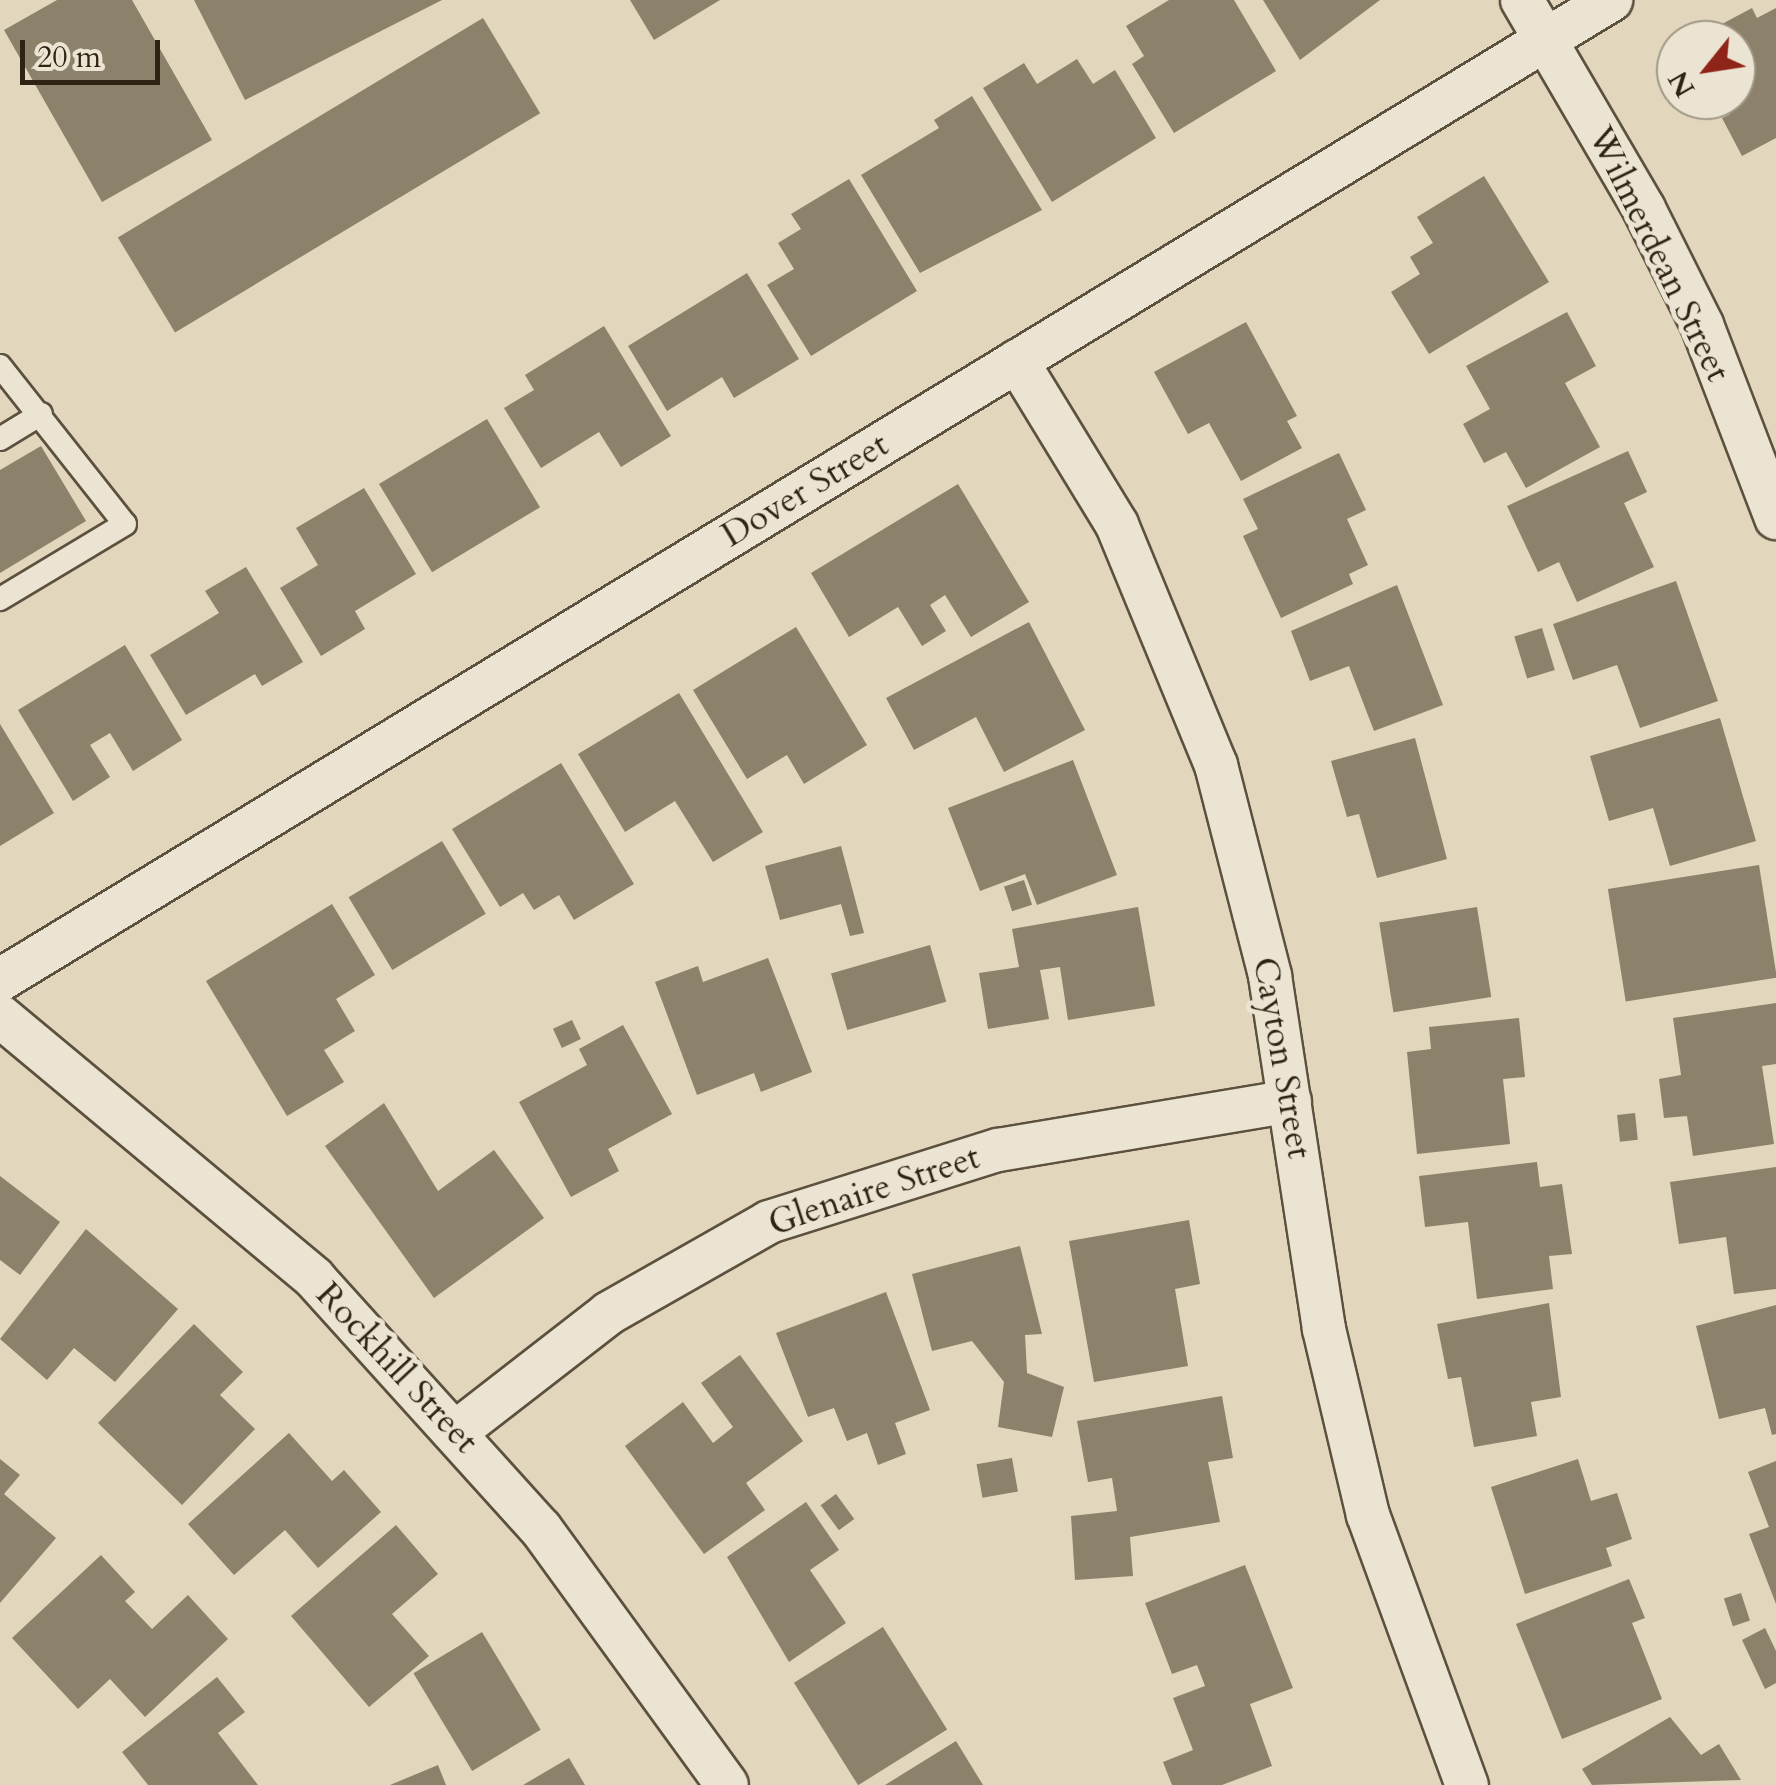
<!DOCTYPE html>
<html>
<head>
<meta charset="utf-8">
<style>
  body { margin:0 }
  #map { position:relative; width:1776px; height:1785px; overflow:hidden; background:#e2d6bc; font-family:Cardo,serif }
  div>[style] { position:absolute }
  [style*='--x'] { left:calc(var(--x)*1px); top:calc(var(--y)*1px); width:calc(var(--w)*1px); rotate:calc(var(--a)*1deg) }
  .building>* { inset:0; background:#8c816b; transform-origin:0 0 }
  .roads { filter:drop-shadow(2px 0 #5c503e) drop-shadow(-2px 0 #5c503e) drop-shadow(0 2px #5c503e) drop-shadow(0 -2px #5c503e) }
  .lane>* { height:22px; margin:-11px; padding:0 11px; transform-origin:11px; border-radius:11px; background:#ece4d3 }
  .street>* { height:42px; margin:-21px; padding:0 21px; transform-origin:21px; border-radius:21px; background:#ece4d3 }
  span { translate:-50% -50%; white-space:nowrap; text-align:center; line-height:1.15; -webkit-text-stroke:10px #ece4d3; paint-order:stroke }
  .street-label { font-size:35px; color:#2f2414 }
  .north { position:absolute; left:1656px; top:20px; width:100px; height:100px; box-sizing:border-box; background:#ece4d3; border:2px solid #a09787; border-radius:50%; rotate:240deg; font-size:28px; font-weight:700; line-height:40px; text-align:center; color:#2f2414 }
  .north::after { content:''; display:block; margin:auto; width:35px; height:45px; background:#8f2418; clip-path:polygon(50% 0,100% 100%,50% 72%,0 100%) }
  .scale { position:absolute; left:20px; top:40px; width:140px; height:45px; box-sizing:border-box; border:5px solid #2f2414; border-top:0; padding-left:12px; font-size:30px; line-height:35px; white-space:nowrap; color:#2f2414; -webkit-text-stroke:8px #ece4d3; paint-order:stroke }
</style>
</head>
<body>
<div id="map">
  <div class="building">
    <i style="clip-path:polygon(57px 0,132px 0,212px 140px,102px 202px,4px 30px)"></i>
    <i style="clip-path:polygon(194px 0,442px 0,245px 100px)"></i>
    <i style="clip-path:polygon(630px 0,720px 0,654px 40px)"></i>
    <i style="clip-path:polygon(1169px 0,1234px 0,1276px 71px,1174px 133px,1132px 64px,1144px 56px,1126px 26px)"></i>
    <i style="clip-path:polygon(1263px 0,1380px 0,1300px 60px)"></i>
    <i style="clip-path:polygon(1752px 8px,1757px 18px,1776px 8px,1776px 138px,1742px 156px,1722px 118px,1730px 114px,1722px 100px,1736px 100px,1736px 40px,1692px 40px)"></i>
    <i style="left:483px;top:18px;width:111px;height:426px;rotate:59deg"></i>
    <i style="clip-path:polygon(1077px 59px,1093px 84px,1115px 70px,1156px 138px,1052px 202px,983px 88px,1024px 63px,1037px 84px)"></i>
    <i style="clip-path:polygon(972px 96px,1042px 210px,920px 273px,861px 175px,939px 128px,934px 120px)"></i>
    <i style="clip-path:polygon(1484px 176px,1549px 282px,1429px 354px,1391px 292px,1420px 274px,1410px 257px,1433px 243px,1417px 217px)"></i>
    <i style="clip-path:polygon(849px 179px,917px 291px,811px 356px,767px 285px,794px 269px,778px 243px,801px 229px,791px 214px)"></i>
    <i style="clip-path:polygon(747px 273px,799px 359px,734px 398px,722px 377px,667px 411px,628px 346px)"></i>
    <i style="clip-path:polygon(1567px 312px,1596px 366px,1565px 383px,1600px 447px,1526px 488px,1506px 452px,1484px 463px,1463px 424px,1490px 409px,1466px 366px)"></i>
    <i style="clip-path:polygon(1246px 322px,1297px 416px,1287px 421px,1302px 448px,1241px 481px,1209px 423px,1188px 434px,1154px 372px)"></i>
    <i style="clip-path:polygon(604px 326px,671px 436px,621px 467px,599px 432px,541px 468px,504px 408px,534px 390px,525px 375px)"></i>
    <i style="left:487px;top:419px;width:103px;height:126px;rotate:59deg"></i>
    <i style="clip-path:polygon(41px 446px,86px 521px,0 573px,0 470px)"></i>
    <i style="clip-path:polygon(1628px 451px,1647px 492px,1624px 503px,1654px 567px,1577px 602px,1559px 562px,1538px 572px,1507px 506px)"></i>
    <i style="clip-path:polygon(1339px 453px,1366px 510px,1347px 519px,1368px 565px,1349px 574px,1353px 584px,1281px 618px,1243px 536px,1258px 529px,1243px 499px)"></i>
    <i style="clip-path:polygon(958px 484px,1029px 602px,971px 637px,945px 595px,930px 605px,946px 631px,922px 646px,898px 607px,849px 637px,811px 573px)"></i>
    <i style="clip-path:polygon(364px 488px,416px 574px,355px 611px,365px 629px,321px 656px,280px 588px,318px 565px,296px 528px)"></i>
    <i style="clip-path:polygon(246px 567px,303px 662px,262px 686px,255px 674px,186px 715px,150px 655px,219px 613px,205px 591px)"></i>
    <i style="clip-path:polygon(1676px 581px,1718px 701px,1640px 728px,1617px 665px,1573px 680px,1553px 624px)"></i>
    <i style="clip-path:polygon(1397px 585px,1443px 705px,1374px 731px,1349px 666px,1310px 681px,1291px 631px)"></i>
    <i style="clip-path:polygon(1029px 622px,1085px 730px,1004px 772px,976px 717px,914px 750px,886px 698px)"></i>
    <i style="clip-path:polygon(796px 627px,867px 745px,804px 784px,787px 755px,747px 779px,693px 690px)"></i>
    <i style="left:1542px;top:628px;width:44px;height:29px;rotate:73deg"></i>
    <i style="clip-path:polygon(125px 645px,182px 740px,133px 771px,110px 733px,90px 745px,110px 777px,73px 801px,18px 710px)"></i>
    <i style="clip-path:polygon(679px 693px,763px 832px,713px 862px,675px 801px,625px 832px,578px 754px)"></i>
    <i style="clip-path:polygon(1720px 718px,1756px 841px,1670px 866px,1653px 808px,1609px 821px,1590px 756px)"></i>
    <i style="clip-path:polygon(0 724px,54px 813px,0 846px)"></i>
    <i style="clip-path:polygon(1415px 738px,1447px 859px,1377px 878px,1359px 814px,1347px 817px,1331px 761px)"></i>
    <i style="clip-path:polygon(1073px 760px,1117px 875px,1037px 905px,1025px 874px,980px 891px,948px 808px)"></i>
    <i style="clip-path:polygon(561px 763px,634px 884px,574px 920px,559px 895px,534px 910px,523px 893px,500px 907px,452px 829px)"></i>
    <i style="left:442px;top:841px;width:85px;height:109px;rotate:59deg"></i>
    <i style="clip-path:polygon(841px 846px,864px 933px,850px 936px,841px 904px,780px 920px,765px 866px)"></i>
    <i style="left:1759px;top:865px;width:114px;height:153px;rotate:81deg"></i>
    <i style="left:1024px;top:880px;width:26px;height:21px;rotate:72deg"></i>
    <i style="clip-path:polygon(332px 904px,375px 975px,336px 999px,355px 1031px,324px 1050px,344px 1082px,287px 1116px,206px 981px)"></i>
    <i style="clip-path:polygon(1138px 907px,1155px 1006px,1068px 1020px,1060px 967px,1040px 970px,1049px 1019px,988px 1029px,979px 973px,1019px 967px,1012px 929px)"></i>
    <i style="left:1477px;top:907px;width:91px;height:99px;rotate:81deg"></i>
    <i style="left:930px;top:945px;width:59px;height:103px;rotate:74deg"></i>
    <i style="clip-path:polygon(768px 958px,812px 1072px,761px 1092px,754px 1073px,697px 1095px,655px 982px,698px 966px,703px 982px)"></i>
    <i style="clip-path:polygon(1776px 1003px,1776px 1064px,1762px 1066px,1774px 1144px,1693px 1156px,1687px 1116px,1664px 1118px,1659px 1079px,1681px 1075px,1673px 1018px)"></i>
    <i style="clip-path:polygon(1519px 1018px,1525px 1077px,1503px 1079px,1510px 1144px,1417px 1154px,1407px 1052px,1431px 1049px,1429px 1027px)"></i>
    <i style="left:572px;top:1020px;width:21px;height:21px;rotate:65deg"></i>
    <i style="clip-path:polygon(623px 1025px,672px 1114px,608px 1149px,619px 1171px,571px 1197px,519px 1102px,587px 1065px,579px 1049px)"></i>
    <i style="clip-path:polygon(384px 1103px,438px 1191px,494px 1150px,544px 1218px,434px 1298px,325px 1146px)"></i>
    <i style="left:1635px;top:1113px;width:27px;height:18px;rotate:84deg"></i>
    <i style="clip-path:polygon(1537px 1162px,1540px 1187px,1562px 1184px,1572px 1254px,1549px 1256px,1553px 1289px,1477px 1299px,1468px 1222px,1425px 1227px,1419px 1176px)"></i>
    <i style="clip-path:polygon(1776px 1167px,1776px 1289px,1734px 1294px,1726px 1237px,1679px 1244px,1670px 1182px)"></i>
    <i style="clip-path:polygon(0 1176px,60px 1222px,20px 1275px,0 1260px)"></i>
    <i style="clip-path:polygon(1189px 1220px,1200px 1284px,1175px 1289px,1188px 1366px,1094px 1382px,1069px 1241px)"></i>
    <i style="clip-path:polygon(86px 1229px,178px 1309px,115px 1382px,74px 1348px,47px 1380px,0 1339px)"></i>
    <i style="clip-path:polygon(1020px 1246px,1042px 1334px,1025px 1335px,1027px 1373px,1064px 1387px,1052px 1437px,998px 1427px,1004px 1382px,972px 1341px,932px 1351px,912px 1274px)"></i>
    <i style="clip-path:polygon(886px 1292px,930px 1410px,895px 1423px,906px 1454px,878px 1465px,867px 1433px,847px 1441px,834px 1408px,808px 1417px,776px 1333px)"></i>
    <i style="clip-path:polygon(1549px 1303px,1561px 1397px,1531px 1402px,1537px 1436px,1474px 1447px,1461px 1377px,1448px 1379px,1437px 1324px)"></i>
    <i style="clip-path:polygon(1776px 1305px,1776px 1434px,1772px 1435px,1765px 1408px,1719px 1419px,1696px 1326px)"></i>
    <i style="clip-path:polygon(194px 1324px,243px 1372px,220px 1395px,255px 1429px,182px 1505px,98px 1423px)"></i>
    <i style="clip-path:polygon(740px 1355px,803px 1441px,746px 1483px,765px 1510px,704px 1554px,625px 1446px,683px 1402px,713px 1443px,733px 1427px,701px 1383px)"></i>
    <i style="clip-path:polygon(1222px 1396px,1233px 1458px,1208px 1462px,1220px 1522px,1130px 1537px,1133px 1576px,1075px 1580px,1071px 1516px,1117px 1511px,1112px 1478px,1088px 1482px,1077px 1421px)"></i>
    <i style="clip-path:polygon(289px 1433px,332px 1481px,344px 1470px,381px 1512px,318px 1568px,285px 1530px,234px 1575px,188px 1524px)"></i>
    <i style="left:1012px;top:1458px;width:34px;height:36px;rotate:80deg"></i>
    <i style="clip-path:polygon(0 1459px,20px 1475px,4px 1494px,56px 1538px,0 1603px)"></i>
    <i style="clip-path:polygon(1578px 1459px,1591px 1501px,1617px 1493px,1632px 1539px,1606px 1548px,1612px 1566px,1525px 1594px,1491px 1487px)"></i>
    <i style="clip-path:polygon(1776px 1461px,1776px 1604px,1749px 1534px,1769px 1527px,1748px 1472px)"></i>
    <i style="left:836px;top:1494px;width:31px;height:19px;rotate:54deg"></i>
    <i style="clip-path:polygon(806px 1502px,839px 1550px,810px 1570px,846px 1623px,789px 1662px,727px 1557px)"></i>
    <i style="clip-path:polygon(396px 1525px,438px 1574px,392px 1614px,429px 1656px,369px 1707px,291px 1616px)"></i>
    <i style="clip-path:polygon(101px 1555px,135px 1592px,125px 1601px,152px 1629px,188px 1595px,228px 1639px,145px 1717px,110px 1679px,78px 1709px,12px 1638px)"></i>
    <i style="clip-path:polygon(1245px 1565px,1293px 1688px,1250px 1704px,1272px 1766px,1222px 1785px,1172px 1785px,1163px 1762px,1193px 1750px,1173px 1698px,1205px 1686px,1197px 1665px,1172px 1674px,1145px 1603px)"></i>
    <i style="clip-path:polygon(1629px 1579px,1645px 1618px,1632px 1623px,1662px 1699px,1562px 1739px,1516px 1624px)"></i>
    <i style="left:1741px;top:1593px;width:29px;height:18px;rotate:72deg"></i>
    <i style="left:883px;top:1627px;width:121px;height:105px;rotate:58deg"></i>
    <i style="clip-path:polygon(1765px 1628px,1776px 1651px,1776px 1683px,1765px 1689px,1742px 1640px)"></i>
    <i style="left:482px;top:1632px;width:114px;height:80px;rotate:59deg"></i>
    <i style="clip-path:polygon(217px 1677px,245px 1712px,218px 1733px,258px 1785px,148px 1785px,122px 1752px)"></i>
    <i style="clip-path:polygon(1670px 1717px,1701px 1755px,1719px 1744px,1741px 1780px,1592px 1785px,1582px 1769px)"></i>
    <i style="clip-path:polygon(956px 1741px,983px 1785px,885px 1785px)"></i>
    <i style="clip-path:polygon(569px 1758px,585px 1785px,523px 1785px)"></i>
    <i style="clip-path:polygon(438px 1765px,446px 1785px,390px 1785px)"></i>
  </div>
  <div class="roads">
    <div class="lane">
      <i style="--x:0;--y:366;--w:201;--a:51.7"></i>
      <i style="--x:125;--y:524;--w:146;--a:149"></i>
      <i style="--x:0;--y:439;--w:48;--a:-31.4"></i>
    </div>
    <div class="street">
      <i style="--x:1522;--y:0;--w:242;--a:59.7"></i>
      <i style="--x:1644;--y:209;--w:130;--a:63.4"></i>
      <i style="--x:1702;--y:325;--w:207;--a:69"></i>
      <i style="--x:1017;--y:361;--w:192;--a:58.6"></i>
      <i style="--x:1117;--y:525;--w:260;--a:67.6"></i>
      <i style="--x:1216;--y:765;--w:218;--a:75.6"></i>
      <i style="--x:1270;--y:976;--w:357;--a:81.3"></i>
      <i style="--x:1324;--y:1329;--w:191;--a:76.7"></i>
      <i style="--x:1368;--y:1515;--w:288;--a:69.9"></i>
      <i style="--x:0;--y:980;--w:1886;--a:-31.31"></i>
      <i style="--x:0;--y:1016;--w:409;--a:39.8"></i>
      <i style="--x:314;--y:1278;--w:338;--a:47.9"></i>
      <i style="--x:541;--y:1529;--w:316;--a:54"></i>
      <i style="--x:457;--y:1431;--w:192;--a:-37.8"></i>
      <i style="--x:609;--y:1313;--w:184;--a:-29.6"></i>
      <i style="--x:769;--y:1222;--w:240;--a:-17.5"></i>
      <i style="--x:998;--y:1150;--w:296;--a:-9.5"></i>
    </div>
  </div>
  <div class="street-label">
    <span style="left:1659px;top:254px;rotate:64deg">Wilmerdean Street</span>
    <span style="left:805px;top:490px;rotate:-31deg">Dover Street</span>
    <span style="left:1282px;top:1058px;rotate:80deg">Cayton Street</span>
    <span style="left:874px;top:1190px;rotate:-18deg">Glenaire Street</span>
    <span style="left:397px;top:1368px;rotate:47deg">Rockhill Street</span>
  </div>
  <div class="north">N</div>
  <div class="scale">20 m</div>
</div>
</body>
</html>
